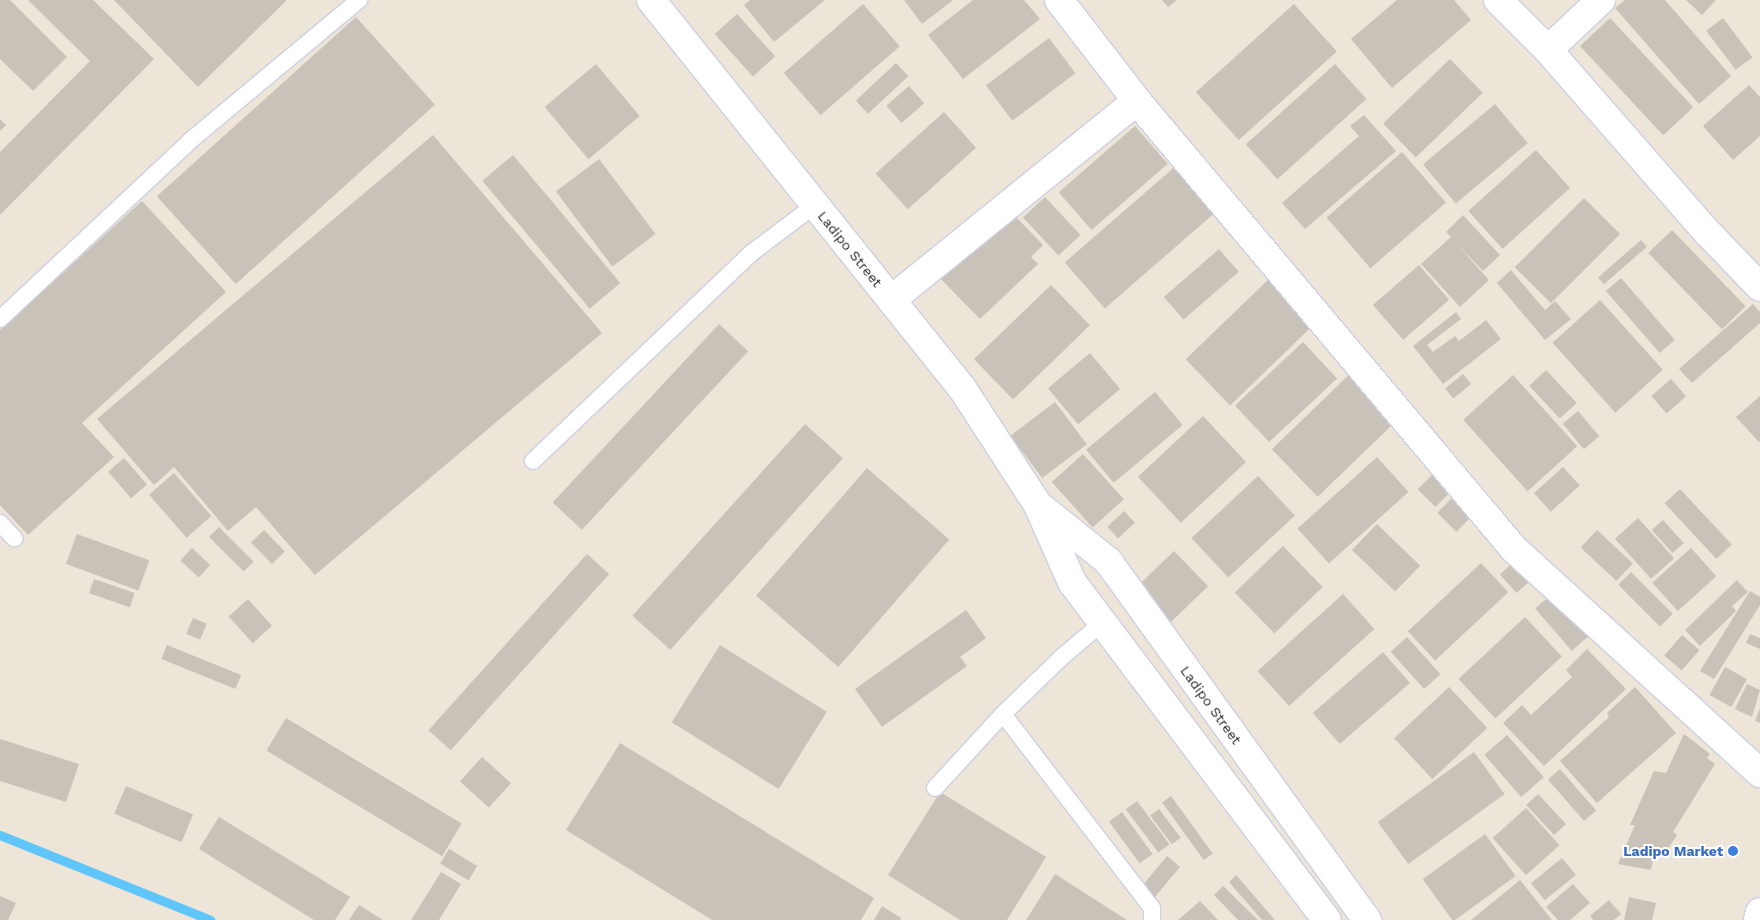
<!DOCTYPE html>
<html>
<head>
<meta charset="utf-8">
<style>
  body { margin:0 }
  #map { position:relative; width:1760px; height:920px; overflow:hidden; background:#ede5d8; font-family:"Work Sans",sans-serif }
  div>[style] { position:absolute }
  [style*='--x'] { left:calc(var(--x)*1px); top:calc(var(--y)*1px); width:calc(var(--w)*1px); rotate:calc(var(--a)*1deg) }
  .stream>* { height:9px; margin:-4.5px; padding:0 4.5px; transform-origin:4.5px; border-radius:4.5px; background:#60c5fa }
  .building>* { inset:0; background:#c8c2b8; transform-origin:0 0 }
  .roads { filter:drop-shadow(1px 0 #ced0e3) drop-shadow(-1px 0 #ced0e3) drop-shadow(0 1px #ced0e3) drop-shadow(0 -1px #ced0e3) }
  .service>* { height:16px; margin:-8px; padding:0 8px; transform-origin:8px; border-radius:8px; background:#fff }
  .minor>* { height:28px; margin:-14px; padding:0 14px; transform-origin:14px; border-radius:14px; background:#fff }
  .tertiary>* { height:28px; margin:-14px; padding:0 14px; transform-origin:14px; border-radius:14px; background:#fff }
  .secondary>* { height:28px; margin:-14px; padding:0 14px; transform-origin:14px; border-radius:14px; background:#fff }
  .dots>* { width:14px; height:14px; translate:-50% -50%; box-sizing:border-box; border:2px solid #fff; border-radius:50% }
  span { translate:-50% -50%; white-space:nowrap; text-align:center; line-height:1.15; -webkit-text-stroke:4px #fff; paint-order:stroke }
  .street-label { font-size:14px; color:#282828 }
  .shop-label { font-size:14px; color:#366cbe; font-weight:700 }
  .right { translate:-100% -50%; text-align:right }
</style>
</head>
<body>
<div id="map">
  <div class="stream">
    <i style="--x:0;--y:835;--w:227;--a:22"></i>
  </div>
  <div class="building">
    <i style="clip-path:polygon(0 0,10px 0,67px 57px,33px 91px,0 59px)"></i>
    <i style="clip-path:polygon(28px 0,93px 0,154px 59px,0 215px,0 152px,90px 61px)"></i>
    <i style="clip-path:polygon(114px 0,287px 0,198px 87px)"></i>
    <i style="clip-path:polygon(750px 0,825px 0,774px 42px,744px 5px)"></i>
    <i style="clip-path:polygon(904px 0,953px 0,922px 24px)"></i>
    <i style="clip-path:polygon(973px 0,1024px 0,1040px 19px,963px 79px,928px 35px)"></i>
    <i style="clip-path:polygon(1162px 0,1177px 0,1168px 7px)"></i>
    <i style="clip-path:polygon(1397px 0,1454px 0,1471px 20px,1392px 88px,1351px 39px)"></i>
    <i style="clip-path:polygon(1625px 0,1665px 0,1731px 76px,1699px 104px,1615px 8px)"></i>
    <i style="clip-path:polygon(1686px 0,1716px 0,1702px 15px)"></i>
    <i style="left:863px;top:4px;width:56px;height:105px;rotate:49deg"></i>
    <i style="left:1294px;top:4px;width:64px;height:132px;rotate:48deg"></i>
    <i style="left:737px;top:14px;width:57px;height:30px;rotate:48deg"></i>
    <i style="left:356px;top:17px;width:118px;height:268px;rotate:48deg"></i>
    <i style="left:1610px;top:18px;width:122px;height:41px;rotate:47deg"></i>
    <i style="left:1723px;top:18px;width:49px;height:21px;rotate:53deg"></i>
    <i style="left:1049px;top:38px;width:44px;height:79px;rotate:53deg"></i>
    <i style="left:1450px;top:59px;width:47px;height:93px;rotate:46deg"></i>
    <i style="left:896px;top:63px;width:18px;height:55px;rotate:47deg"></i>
    <i style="left:596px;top:64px;width:68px;height:67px;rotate:50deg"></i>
    <i style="left:1335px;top:64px;width:47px;height:120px;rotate:48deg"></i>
    <i style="clip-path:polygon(1749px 85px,1760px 97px,1760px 136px,1733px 160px,1703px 126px)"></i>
    <i style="left:909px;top:86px;width:23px;height:30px;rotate:49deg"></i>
    <i style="left:1495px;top:104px;width:51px;height:94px;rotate:50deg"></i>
    <i style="left:944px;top:112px;width:48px;height:92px;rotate:48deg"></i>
    <i style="clip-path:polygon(1364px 115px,1396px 151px,1305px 229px,1282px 203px,1359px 136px,1350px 126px)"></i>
    <i style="clip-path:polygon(0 119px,6px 125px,0 131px)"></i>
    <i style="left:1135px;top:126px;width:50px;height:101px;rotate:49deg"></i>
    <i style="clip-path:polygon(433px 135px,602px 333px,315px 575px,256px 507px,228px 531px,174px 467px,154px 485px,97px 419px)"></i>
    <i style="left:1536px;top:150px;width:51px;height:91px;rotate:48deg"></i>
    <i style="left:1402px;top:152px;width:67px;height:100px;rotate:49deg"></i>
    <i style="left:513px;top:155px;width:167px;height:40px;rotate:50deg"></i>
    <i style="left:599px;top:159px;width:94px;height:54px;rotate:53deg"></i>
    <i style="left:1178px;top:164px;width:61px;height:150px;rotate:49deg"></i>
    <i style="left:1045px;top:197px;width:52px;height:30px;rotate:47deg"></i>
    <i style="left:1584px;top:198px;width:51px;height:98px;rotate:45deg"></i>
    <i style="clip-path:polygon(142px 201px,226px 292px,82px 423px,114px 457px,28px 535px,0 505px,0 330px)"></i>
    <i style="clip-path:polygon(1014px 215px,1043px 245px,1031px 257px,1038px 264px,980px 319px,937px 275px)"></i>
    <i style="clip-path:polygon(1463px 215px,1500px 255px,1483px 271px,1455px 242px,1489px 280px,1460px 307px,1421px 264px,1451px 237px,1446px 232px)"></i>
    <i style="left:1672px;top:230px;width:106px;height:33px;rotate:46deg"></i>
    <i style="left:1641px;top:240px;width:9px;height:57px;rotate:49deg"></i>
    <i style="left:1219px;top:249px;width:30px;height:73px;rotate:49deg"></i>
    <i style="left:1419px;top:265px;width:46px;height:61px;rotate:49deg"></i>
    <i style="clip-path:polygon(1511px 270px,1545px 310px,1555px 301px,1571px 319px,1545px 340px,1497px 283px)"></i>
    <i style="left:1272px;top:276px;width:64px;height:120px;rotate:46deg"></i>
    <i style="left:1621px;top:278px;width:82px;height:20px;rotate:49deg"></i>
    <i style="left:1051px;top:285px;width:56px;height:107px;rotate:46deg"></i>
    <i style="left:1600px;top:300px;width:94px;height:64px;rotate:48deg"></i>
    <i style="clip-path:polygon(1753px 304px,1760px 312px,1760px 323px,1692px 383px,1679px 369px)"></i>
    <i style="clip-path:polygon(1456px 312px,1461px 319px,1427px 345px,1433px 352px,1455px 336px,1459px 341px,1486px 320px,1501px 339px,1443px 384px,1413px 346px)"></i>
    <i style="left:719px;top:324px;width:40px;height:244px;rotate:43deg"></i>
    <i style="left:1303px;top:342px;width:50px;height:93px;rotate:47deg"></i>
    <i style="left:1090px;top:353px;width:47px;height:55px;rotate:50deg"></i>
    <i style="left:1356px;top:368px;width:66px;height:117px;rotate:46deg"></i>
    <i style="left:1546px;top:370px;width:45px;height:23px;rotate:47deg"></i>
    <i style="left:1463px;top:374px;width:13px;height:23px;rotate:51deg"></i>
    <i style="left:1513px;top:375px;width:96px;height:67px;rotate:48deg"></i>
    <i style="left:1671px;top:379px;width:23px;height:26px;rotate:49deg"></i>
    <i style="left:1155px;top:392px;width:43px;height:90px;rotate:50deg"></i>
    <i style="clip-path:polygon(1760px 396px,1760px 441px,1759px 442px,1736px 417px)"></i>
    <i style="left:1055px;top:402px;width:53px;height:56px;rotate:53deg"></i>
    <i style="left:1578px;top:411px;width:33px;height:20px;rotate:50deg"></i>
    <i style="left:1203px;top:416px;width:63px;height:89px;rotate:47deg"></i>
    <i style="left:805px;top:424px;width:51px;height:258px;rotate:42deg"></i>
    <i style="left:1083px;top:454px;width:61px;height:42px;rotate:48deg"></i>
    <i style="left:1377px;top:457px;width:47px;height:107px;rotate:48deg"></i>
    <i style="left:124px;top:458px;width:35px;height:21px;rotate:49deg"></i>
    <i style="left:1563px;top:467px;width:25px;height:39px;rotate:48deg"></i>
    <i style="left:867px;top:468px;width:109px;height:169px;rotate:41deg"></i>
    <i style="left:174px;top:473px;width:57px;height:33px;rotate:49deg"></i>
    <i style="left:1434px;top:473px;width:25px;height:23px;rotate:45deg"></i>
    <i style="left:1258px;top:476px;width:54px;height:91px;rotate:47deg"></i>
    <i style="left:1680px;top:489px;width:76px;height:21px;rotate:47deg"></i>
    <i style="left:1455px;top:495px;width:27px;height:25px;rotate:45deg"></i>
    <i style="left:1124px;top:511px;width:16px;height:23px;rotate:47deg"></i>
    <i style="left:1638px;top:518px;width:54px;height:31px;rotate:48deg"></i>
    <i style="left:1663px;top:520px;width:31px;height:15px;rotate:48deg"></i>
    <i style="left:1377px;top:524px;width:60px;height:36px;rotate:44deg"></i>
    <i style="left:219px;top:527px;width:49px;height:14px;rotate:45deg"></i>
    <i style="left:264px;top:530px;width:30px;height:18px;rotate:46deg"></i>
    <i style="left:1597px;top:530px;width:49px;height:24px;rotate:43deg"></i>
    <i style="left:77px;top:534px;width:77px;height:32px;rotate:20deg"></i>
    <i style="left:1283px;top:546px;width:57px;height:67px;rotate:46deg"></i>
    <i style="left:192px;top:548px;width:25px;height:17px;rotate:43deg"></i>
    <i style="left:1691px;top:548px;width:38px;height:52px;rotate:48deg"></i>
    <i style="left:1174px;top:551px;width:49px;height:52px;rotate:46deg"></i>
    <i style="left:587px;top:554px;width:30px;height:237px;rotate:42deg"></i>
    <i style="left:1517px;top:559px;width:25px;height:23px;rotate:48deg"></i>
    <i style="left:1481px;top:563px;width:40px;height:100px;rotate:47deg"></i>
    <i style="left:1631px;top:572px;width:59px;height:18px;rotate:45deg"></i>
    <i style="left:94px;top:579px;width:43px;height:15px;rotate:19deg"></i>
    <i style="clip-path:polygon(1737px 580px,1748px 592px,1732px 606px,1736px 611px,1700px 646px,1685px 630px)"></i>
    <i style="clip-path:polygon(1750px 591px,1760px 597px,1760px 605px,1714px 679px,1700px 671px)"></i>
    <i style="left:1554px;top:592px;width:56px;height:25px;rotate:49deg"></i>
    <i style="left:1343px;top:594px;width:47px;height:115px;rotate:48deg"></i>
    <i style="left:248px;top:599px;width:36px;height:26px;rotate:48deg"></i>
    <i style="clip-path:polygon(966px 610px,986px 638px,960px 657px,967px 666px,882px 727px,855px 689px)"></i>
    <i style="left:1525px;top:617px;width:54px;height:91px;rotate:47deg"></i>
    <i style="left:193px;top:618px;width:15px;height:17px;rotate:23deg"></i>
    <i style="clip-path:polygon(1750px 634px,1760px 638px,1760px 649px,1746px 643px)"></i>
    <i style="left:1682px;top:635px;width:23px;height:27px;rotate:41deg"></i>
    <i style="left:1407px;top:637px;width:50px;height:22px;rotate:48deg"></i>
    <i style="left:167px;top:645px;width:80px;height:15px;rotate:22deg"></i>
    <i style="left:720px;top:645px;width:126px;height:91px;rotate:32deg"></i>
    <i style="clip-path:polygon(1587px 649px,1626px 689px,1544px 766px,1503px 723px,1522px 705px,1531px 715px,1572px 677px,1566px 670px)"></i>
    <i style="left:1383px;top:652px;width:41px;height:93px;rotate:49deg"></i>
    <i style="left:1725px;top:667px;width:25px;height:32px;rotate:29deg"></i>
    <i style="clip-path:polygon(1747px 684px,1760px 690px,1752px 717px,1735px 709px)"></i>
    <i style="left:1449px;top:687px;width:56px;height:75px;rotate:47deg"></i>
    <i style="clip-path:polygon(1635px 687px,1676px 733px,1597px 803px,1560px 761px,1609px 717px,1607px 713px)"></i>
    <i style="clip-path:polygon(1760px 708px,1760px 723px,1755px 721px)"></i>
    <i style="left:286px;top:718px;width:205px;height:38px;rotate:31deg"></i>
    <i style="clip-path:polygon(1684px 734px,1710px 754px,1707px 758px,1715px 764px,1673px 832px,1677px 835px,1665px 853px,1655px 849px,1651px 870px,1618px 864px,1635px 825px,1630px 825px,1654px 771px,1666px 773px)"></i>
    <i style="left:1507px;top:735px;width:56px;height:30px;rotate:49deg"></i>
    <i style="clip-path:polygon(0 739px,79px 764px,66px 802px,0 781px)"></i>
    <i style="clip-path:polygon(620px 743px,874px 898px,861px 920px,712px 920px,566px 830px)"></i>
    <i style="left:1474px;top:752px;width:52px;height:119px;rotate:54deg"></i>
    <i style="left:482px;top:757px;width:39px;height:33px;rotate:42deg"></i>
    <i style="left:1560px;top:769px;width:55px;height:16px;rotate:49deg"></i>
    <i style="left:126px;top:786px;width:73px;height:30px;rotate:23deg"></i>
    <i style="clip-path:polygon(940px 792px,1046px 857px,1007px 920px,960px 920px,888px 875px)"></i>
    <i style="left:1538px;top:794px;width:41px;height:16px;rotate:47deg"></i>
    <i style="left:1171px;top:796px;width:71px;height:11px;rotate:54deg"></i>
    <i style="left:1137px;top:801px;width:54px;height:14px;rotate:53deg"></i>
    <i style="left:1526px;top:808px;width:50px;height:45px;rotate:48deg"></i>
    <i style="left:1159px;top:809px;width:36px;height:11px;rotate:53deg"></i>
    <i style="left:1122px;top:812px;width:52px;height:16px;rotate:54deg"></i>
    <i style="clip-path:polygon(219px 817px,350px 897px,335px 920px,314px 920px,199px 849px)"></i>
    <i style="left:1485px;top:834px;width:52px;height:77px;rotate:54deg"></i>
    <i style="left:449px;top:849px;width:33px;height:17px;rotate:31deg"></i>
    <i style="left:1167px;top:856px;width:17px;height:40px;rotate:40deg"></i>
    <i style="left:1562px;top:858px;width:22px;height:40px;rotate:51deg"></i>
    <i style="clip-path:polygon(441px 872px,461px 884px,439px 920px,411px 920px)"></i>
    <i style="clip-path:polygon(1055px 874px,1127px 920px,1026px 920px)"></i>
    <i style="clip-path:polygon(1236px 875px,1275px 920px,1262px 920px,1229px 882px)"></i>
    <i style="clip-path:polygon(1520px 880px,1552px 920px,1471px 920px)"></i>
    <i style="clip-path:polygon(1573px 884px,1590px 903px,1570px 920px,1558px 920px,1546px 907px)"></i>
    <i style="clip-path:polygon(1223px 886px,1258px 920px,1238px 920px,1214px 895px)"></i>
    <i style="clip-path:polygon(0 896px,16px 903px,8px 920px,0 920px)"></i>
    <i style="clip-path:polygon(1629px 897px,1656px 903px,1652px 920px,1624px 920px)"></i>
    <i style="clip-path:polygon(1609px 900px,1621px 914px,1614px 920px,1593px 920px,1590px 916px)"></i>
    <i style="clip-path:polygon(1200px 901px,1218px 920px,1178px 920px)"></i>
    <i style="clip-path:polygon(359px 905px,383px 920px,349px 920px)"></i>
    <i style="clip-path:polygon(882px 906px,901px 918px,900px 920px,874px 920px)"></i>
  </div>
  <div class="roads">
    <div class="service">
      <i style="--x:0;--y:319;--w:262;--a:-43.1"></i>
      <i style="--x:191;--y:140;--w:219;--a:-39.8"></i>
      <i style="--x:533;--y:461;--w:300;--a:-43.6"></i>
      <i style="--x:750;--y:254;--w:81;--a:-37"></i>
      <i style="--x:0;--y:523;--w:21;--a:47"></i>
      <i style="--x:1003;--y:714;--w:245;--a:52.5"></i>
      <i style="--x:1152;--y:908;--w:12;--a:90"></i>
      <i style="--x:935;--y:788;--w:100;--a:-47.4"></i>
      <i style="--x:1003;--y:714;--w:83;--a:-44"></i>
      <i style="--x:1063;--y:656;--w:51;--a:-40.2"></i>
    </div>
    <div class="minor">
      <i style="--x:1059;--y:0;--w:128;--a:52.3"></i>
      <i style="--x:1137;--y:101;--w:586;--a:49.92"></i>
      <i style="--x:1514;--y:549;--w:333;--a:42.3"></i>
      <i style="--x:1498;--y:0;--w:71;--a:45"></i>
      <i style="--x:1548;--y:50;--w:242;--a:48.9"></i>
      <i style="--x:1707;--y:232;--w:76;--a:46.1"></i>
      <i style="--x:1548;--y:50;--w:73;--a:-43.3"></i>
      <i style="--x:891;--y:300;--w:316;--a:-39"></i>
    </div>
    <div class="tertiary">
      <i style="--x:1758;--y:920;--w:8;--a:-76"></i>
    </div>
    <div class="secondary">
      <i style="--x:651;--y:0;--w:497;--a:51.3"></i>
      <i style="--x:962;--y:388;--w:140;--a:57"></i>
      <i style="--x:1038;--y:505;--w:84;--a:66.2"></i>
      <i style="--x:1072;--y:582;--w:423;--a:53"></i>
      <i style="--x:1043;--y:509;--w:83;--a:38.7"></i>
      <i style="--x:1108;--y:561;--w:443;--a:54.2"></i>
    </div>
  </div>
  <div class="dots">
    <i style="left:1733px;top:851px;background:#3f7fe0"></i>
  </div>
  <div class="street-label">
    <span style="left:850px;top:249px;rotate:51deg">Ladipo Street</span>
    <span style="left:1211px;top:705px;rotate:54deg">Ladipo Street</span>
  </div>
  <div class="shop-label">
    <span class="right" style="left:1723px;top:851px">Ladipo Market</span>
  </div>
</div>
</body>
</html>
